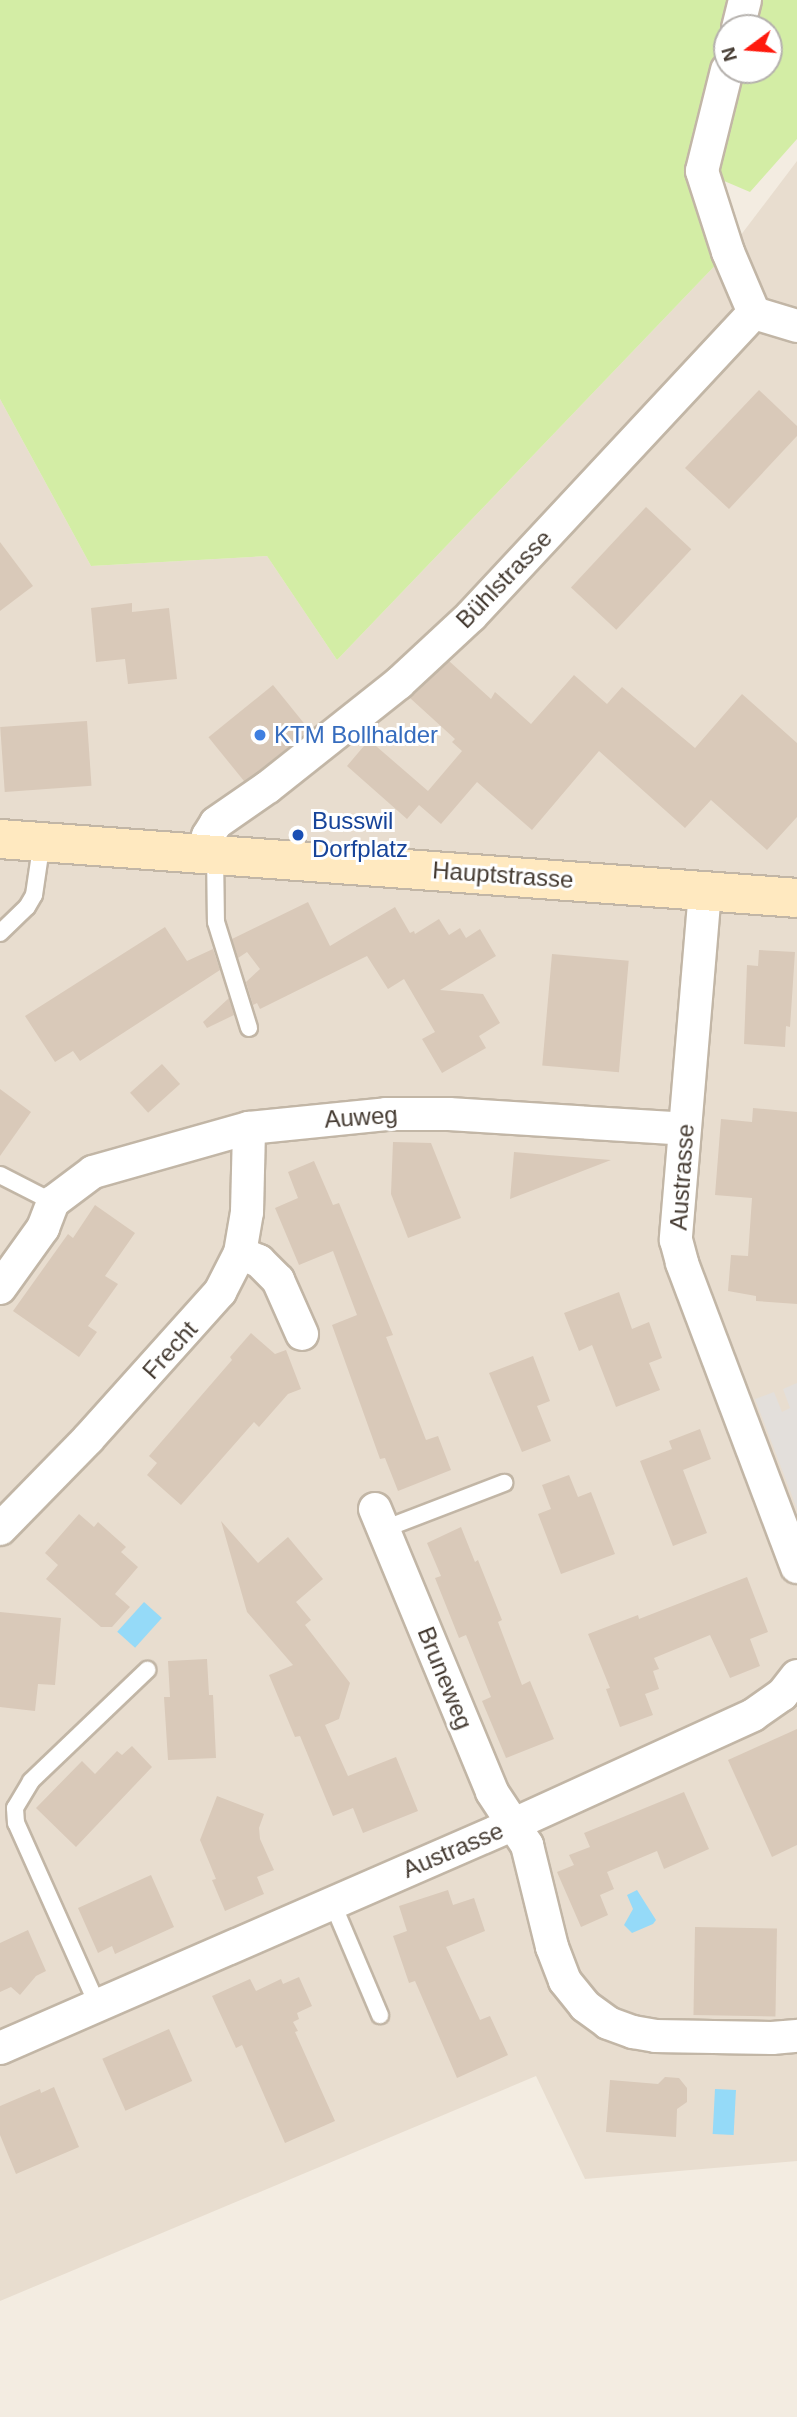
<!DOCTYPE html>
<html>
<head>
<meta charset="utf-8">
<style>
  body { margin:0 }
  #map { position:relative; width:797px; height:2417px; overflow:hidden; background:#f3ece1; font-family:Helvetica,sans-serif }
  div>[style] { position:absolute }
  [style*='--x'] { left:calc(var(--x)*1px); top:calc(var(--y)*1px); width:calc(var(--w)*1px); rotate:calc(var(--a)*1deg) }
  .residential>* { inset:0; background:#e8ddcf }
  .green>* { inset:0; background:#d3eda5 }
  .parking>* { inset:0; background:#e3dfdb }
  .water>* { inset:0; background:#95daf8; transform-origin:0 0 }
  .building>* { inset:0; background:#d9c9b9; transform-origin:0 0 }
  .roads { filter:drop-shadow(2px 0 #c2b6a6) drop-shadow(-2px 0 #c2b6a6) drop-shadow(0 2px #c2b6a6) drop-shadow(0 -2px #c2b6a6) }
  .lane>* { height:16px; margin:-8px; padding:0 8px; transform-origin:8px; border-radius:8px; background:#fff }
  .street>* { height:32px; margin:-16px; padding:0 16px; transform-origin:16px; border-radius:16px; background:#fff }
  .secondary>* { height:38px; margin:-19px; padding:0 19px; transform-origin:19px; border-radius:19px; background:#ffe9c0 }
  .dots>* { width:19px; height:19px; translate:-50% -50%; box-sizing:border-box; border:4px solid #fff; border-radius:50% }
  span { translate:-50% -50%; white-space:nowrap; text-align:center; line-height:1.15; -webkit-text-stroke:6px #fff; paint-order:stroke }
  .street-label { font-size:24px; color:#453b32 }
  .shop-label { font-size:24px; color:#366cbe }
  .left { translate:0 -50%; text-align:left }
  .transit-label { font-size:24px; color:#164399 }
  .north { position:absolute; left:713px; top:14px; width:70px; height:70px; box-sizing:border-box; background:#fff; border:2px solid #b5b1ad; border-radius:50%; rotate:254deg; font-size:19px; font-weight:700; line-height:28px; text-align:center; color:#453b32 }
  .north::after { content:''; display:block; margin:auto; width:24px; height:32px; background:#ff190d; clip-path:polygon(50% 0,100% 100%,50% 72%,0 100%) }
</style>
</head>
<body>
<div id="map">
  <div class="residential">
    <i style="clip-path:polygon(797px 161px,797px 2161px,585px 2179px,536px 2076px,0 2301px,0 399px,91px 566px,267px 556px,337px 660px,728px 252px)"></i>
  </div>
  <div class="green">
    <i style="clip-path:polygon(evenodd,0 0,797px 0,797px 139px,750px 192px,703px 172px,728px 252px,337px 660px,267px 556px,91px 566px,0 399px,0 0,727px 28px,769px 28px,769px 70px,727px 70px,727px 28px)"></i>
  </div>
  <div class="parking">
    <i style="clip-path:polygon(797px 1383px,797px 1509px,755px 1399px,774px 1392px,782px 1412px,790px 1408px,783px 1389px)"></i>
  </div>
  <div class="water">
    <i style="left:144px;top:1602px;width:24px;height:40px;rotate:42deg"></i>
    <i style="clip-path:polygon(637px 1890px,656px 1920px,653px 1924px,632px 1933px,624px 1925px,633px 1909px,627px 1895px)"></i>
    <i style="left:715px;top:2089px;width:21px;height:45px;rotate:3deg"></i>
  </div>
  <div class="building">
    <i style="clip-path:polygon(759px 390px,797px 426px,797px 436px,729px 509px,685px 468px)"></i>
    <i style="left:646px;top:507px;width:62px;height:110px;rotate:43deg"></i>
    <i style="clip-path:polygon(0 542px,33px 586px,0 611px)"></i>
    <i style="clip-path:polygon(132px 603px,132px 612px,169px 608px,177px 679px,128px 684px,125px 659px,96px 662px,91px 608px)"></i>
    <i style="clip-path:polygon(449px 661px,491px 699px,495px 692px,531px 724px,574px 675px,607px 704px,622px 687px,695px 748px,742px 694px,797px 743px,797px 817px,767px 850px,711px 800px,685px 828px,599px 751px,532px 830px,477px 782px,441px 824px,419px 805px,407px 819px,347px 766px,369px 740px,428px 791px,462px 751px,452px 742px,455px 739px,410px 698px)"></i>
    <i style="left:273px;top:685px;width:58px;height:83px;rotate:51deg"></i>
    <i style="left:87px;top:721px;width:65px;height:87px;rotate:86deg"></i>
    <i style="clip-path:polygon(308px 902px,330px 946px,395px 907px,410px 933px,414px 931px,415px 934px,439px 919px,449px 935px,460px 928px,466px 938px,480px 929px,496px 956px,440px 990px,483px 994px,500px 1023px,479px 1036px,486px 1048px,442px 1073px,422px 1039px,435px 1032px,404px 979px,388px 989px,367px 956px,260px 1009px,257px 1003px,253px 1005px,246px 982px,260px 969px,247px 952px,238px 958px,232px 939px)"></i>
    <i style="clip-path:polygon(165px 927px,187px 961px,213px 949px,220px 970px,80px 1061px,73px 1051px,55px 1062px,25px 1016px)"></i>
    <i style="clip-path:polygon(759px 950px,795px 952px,790px 1027px,786px 1026px,785px 1047px,744px 1044px,747px 965px,758px 966px)"></i>
    <i style="left:552px;top:954px;width:77px;height:112px;rotate:5deg"></i>
    <i style="clip-path:polygon(229px 998px,234px 1015px,207px 1028px,203px 1022px)"></i>
    <i style="left:162px;top:1064px;width:27px;height:43px;rotate:48deg"></i>
    <i style="clip-path:polygon(0 1089px,31px 1112px,0 1156px)"></i>
    <i style="clip-path:polygon(753px 1108px,797px 1112px,797px 1304px,756px 1301px,756px 1296px,728px 1291px,731px 1255px,748px 1256px,752px 1198px,715px 1195px,721px 1119px,752px 1122px)"></i>
    <i style="clip-path:polygon(393px 1142px,431px 1143px,461px 1218px,408px 1238px,391px 1194px)"></i>
    <i style="clip-path:polygon(514px 1152px,548px 1155px,611px 1160px,510px 1199px)"></i>
    <i style="clip-path:polygon(314px 1161px,333px 1205px,339px 1203px,393px 1335px,386px 1337px,426px 1440px,438px 1436px,451px 1470px,398px 1491px,385px 1458px,380px 1459px,332px 1325px,357px 1315px,333px 1251px,299px 1265px,275px 1208px,298px 1198px,288px 1172px)"></i>
    <i style="clip-path:polygon(95px 1205px,135px 1233px,105px 1276px,118px 1284px,88px 1326px,97px 1332px,79px 1357px,13px 1311px,68px 1234px,73px 1238px)"></i>
    <i style="clip-path:polygon(619px 1292px,632px 1329px,649px 1322px,662px 1358px,649px 1363px,660px 1390px,616px 1407px,592px 1345px,579px 1351px,564px 1313px)"></i>
    <i style="clip-path:polygon(251px 1333px,275px 1354px,286px 1350px,301px 1389px,288px 1394px,259px 1427px,254px 1422px,181px 1505px,147px 1475px,157px 1463px,149px 1456px,232px 1360px,230px 1357px)"></i>
    <i style="clip-path:polygon(533px 1356px,550px 1401px,537px 1406px,551px 1441px,522px 1452px,489px 1373px)"></i>
    <i style="clip-path:polygon(700px 1429px,711px 1459px,683px 1470px,707px 1533px,673px 1546px,640px 1461px,672px 1449px,669px 1441px)"></i>
    <i style="clip-path:polygon(569px 1475px,578px 1497px,591px 1492px,615px 1554px,561px 1574px,538px 1514px,551px 1509px,542px 1485px)"></i>
    <i style="clip-path:polygon(79px 1514px,94px 1527px,98px 1522px,126px 1547px,121px 1552px,138px 1567px,115px 1594px,130px 1607px,112px 1627px,101px 1627px,46px 1579px,58px 1565px,45px 1553px)"></i>
    <i style="clip-path:polygon(221px 1521px,258px 1563px,288px 1537px,323px 1579px,296px 1602px,311px 1620px,305px 1625px,350px 1683px,339px 1719px,325px 1725px,348px 1776px,396px 1757px,418px 1811px,363px 1833px,353px 1808px,333px 1816px,300px 1736px,295px 1737px,269px 1675px,293px 1665px,247px 1612px)"></i>
    <i style="clip-path:polygon(461px 1527px,475px 1562px,478px 1560px,502px 1620px,498px 1622px,522px 1685px,530px 1681px,554px 1739px,506px 1758px,482px 1701px,491px 1697px,466px 1635px,459px 1638px,435px 1578px,441px 1576px,427px 1543px)"></i>
    <i style="clip-path:polygon(747px 1577px,768px 1632px,750px 1639px,760px 1666px,730px 1678px,710px 1635px,654px 1658px,659px 1669px,653px 1671px,659px 1689px,645px 1694px,653px 1715px,620px 1727px,606px 1689px,610px 1688px,588px 1634px,638px 1615px,639px 1619px)"></i>
    <i style="clip-path:polygon(0 1612px,61px 1618px,55px 1685px,38px 1684px,35px 1711px,0 1707px)"></i>
    <i style="clip-path:polygon(207px 1659px,209px 1695px,213px 1695px,216px 1758px,168px 1760px,164px 1697px,170px 1697px,168px 1661px)"></i>
    <i style="clip-path:polygon(797px 1729px,797px 1845px,772px 1857px,728px 1760px)"></i>
    <i style="clip-path:polygon(132px 1746px,152px 1767px,76px 1847px,36px 1808px,82px 1761px,95px 1774px,117px 1751px,122px 1755px)"></i>
    <i style="clip-path:polygon(684px 1792px,709px 1849px,664px 1869px,657px 1851px,607px 1872px,614px 1889px,600px 1895px,608px 1915px,581px 1927px,557px 1872px,574px 1865px,569px 1855px,590px 1847px,584px 1833px)"></i>
    <i style="clip-path:polygon(217px 1796px,264px 1814px,259px 1828px,260px 1839px,274px 1870px,257px 1877px,264px 1894px,225px 1911px,212px 1880px,216px 1879px,200px 1840px)"></i>
    <i style="clip-path:polygon(151px 1875px,174px 1927px,115px 1954px,112px 1946px,98px 1953px,78px 1908px)"></i>
    <i style="clip-path:polygon(448px 1890px,453px 1905px,474px 1898px,485px 1931px,446px 1947px,480px 2020px,490px 2016px,508px 2055px,457px 2078px,415px 1981px,409px 1983px,393px 1936px,407px 1931px,399px 1906px)"></i>
    <i style="left:695px;top:1927px;width:82px;height:88px;rotate:1deg"></i>
    <i style="clip-path:polygon(28px 1930px,46px 1971px,36px 1976px,20px 1995px,11px 1987px,0 1992px,0 1943px)"></i>
    <i style="clip-path:polygon(299px 1977px,312px 2006px,297px 2013px,299px 2019px,293px 2022px,298px 2031px,295px 2032px,335px 2121px,285px 2143px,242px 2045px,236px 2048px,212px 1996px,250px 1979px,256px 1991px,281px 1979px,283px 1984px)"></i>
    <i style="left:169px;top:2029px;width:57px;height:73px;rotate:66deg"></i>
    <i style="clip-path:polygon(665px 2077px,679px 2078px,687px 2088px,687px 2102px,677px 2109px,676px 2137px,606px 2132px,610px 2080px,658px 2084px)"></i>
    <i style="clip-path:polygon(54px 2087px,79px 2147px,16px 2174px,0 2135px,0 2106px,40px 2089px,41px 2093px)"></i>
  </div>
  <div class="roads">
    <div class="lane">
      <i style="--x:215;--y:853;--w:69;--a:89.2"></i>
      <i style="--x:216;--y:922;--w:111;--a:72.7"></i>
      <i style="--x:0;--y:933;--w:37;--a:-44"></i>
      <i style="--x:27;--y:907;--w:14;--a:-60"></i>
      <i style="--x:34;--y:895;--w:55;--a:-81.6"></i>
      <i style="--x:0;--y:1175;--w:59;--a:27"></i>
      <i style="--x:384;--y:1529;--w:129;--a:-21"></i>
      <i style="--x:332;--y:1902;--w:123;--a:67"></i>
      <i style="--x:98;--y:2006;--w:201;--a:-114.1"></i>
      <i style="--x:16;--y:1823;--w:15;--a:-94"></i>
      <i style="--x:15;--y:1808;--w:31;--a:-59"></i>
      <i style="--x:31;--y:1781;--w:161;--a:-43.7"></i>
    </div>
    <div class="street">
      <i style="--x:738;--y:28;--w:29;--a:-76"></i>
      <i style="--x:727;--y:70;--w:104;--a:103.9"></i>
      <i style="--x:702;--y:171;--w:85;--a:72.2"></i>
      <i style="--x:728;--y:252;--w:66;--a:66.9"></i>
      <i style="--x:206;--y:852;--w:16;--a:-83"></i>
      <i style="--x:208;--y:836;--w:15;--a:-58"></i>
      <i style="--x:216;--y:823;--w:63;--a:-34.7"></i>
      <i style="--x:268;--y:787;--w:167;--a:-38.4"></i>
      <i style="--x:399;--y:683;--w:98;--a:-42.9"></i>
      <i style="--x:471;--y:616;--w:415;--a:-47"></i>
      <i style="--x:754;--y:313;--w:45;--a:16.8"></i>
      <i style="--x:705;--y:891;--w:350;--a:94.8"></i>
      <i style="--x:676;--y:1240;--w:24;--a:75"></i>
      <i style="--x:682;--y:1263;--w:325;--a:69.3"></i>
      <i style="--x:240;--y:1253;--w:21;--a:23"></i>
      <i style="--x:259;--y:1261;--w:27;--a:45"></i>
      <i style="--x:278;--y:1280;--w:59;--a:66"></i>
      <i style="--x:0;--y:1288;--w:74;--a:-54.4"></i>
      <i style="--x:43;--y:1228;--w:28;--a:-69"></i>
      <i style="--x:53;--y:1202;--w:50;--a:-36.9"></i>
      <i style="--x:93;--y:1172;--w:162;--a:-15.8"></i>
      <i style="--x:249;--y:1128;--w:138;--a:-5.8"></i>
      <i style="--x:386;--y:1114;--w:63;--a:0"></i>
      <i style="--x:449;--y:1114;--w:236;--a:3.6"></i>
      <i style="--x:375;--y:1509;--w:306;--a:67.5"></i>
      <i style="--x:492;--y:1792;--w:64;--a:56.6"></i>
      <i style="--x:527;--y:1845;--w:105;--a:76.2"></i>
      <i style="--x:552;--y:1947;--w:36;--a:69"></i>
      <i style="--x:565;--y:1981;--w:32;--a:51"></i>
      <i style="--x:585;--y:2006;--w:29;--a:36"></i>
      <i style="--x:608;--y:2023;--w:27;--a:20"></i>
      <i style="--x:633;--y:2032;--w:22;--a:10"></i>
      <i style="--x:655;--y:2036;--w:117;--a:1"></i>
      <i style="--x:772;--y:2038;--w:25;--a:-5"></i>
      <i style="--x:0;--y:1529;--w:126;--a:-45.6"></i>
      <i style="--x:88;--y:1439;--w:198;--a:-48.1"></i>
      <i style="--x:220;--y:1292;--w:44;--a:-62.9"></i>
      <i style="--x:240;--y:1253;--w:42;--a:-80.3"></i>
      <i style="--x:247;--y:1212;--w:84;--a:-88.6"></i>
      <i style="--x:0;--y:2048;--w:558;--a:-23.54"></i>
      <i style="--x:512;--y:1825;--w:265;--a:-24.5"></i>
      <i style="--x:753;--y:1715;--w:35;--a:-35"></i>
      <i style="--x:782;--y:1695;--w:24;--a:-52"></i>
    </div>
    <div class="secondary">
      <i style="--x:0;--y:839;--w:799;--a:4.23"></i>
    </div>
  </div>
  <div class="dots">
    <i style="left:260px;top:735px;background:#3f7fe0"></i>
    <i style="left:298px;top:835px;background:#1a4fb4"></i>
  </div>
  <div class="street-label">
    <span style="left:504px;top:579px;rotate:-46deg">Bühlstrasse</span>
    <span style="left:503px;top:875px;rotate:4deg">Hauptstrasse</span>
    <span style="left:361px;top:1117px;rotate:-4deg">Auweg</span>
    <span style="left:682px;top:1177px;rotate:-86deg">Austrasse</span>
    <span style="left:170px;top:1350px;rotate:-48deg">Frecht</span>
    <span style="left:445px;top:1678px;rotate:68deg">Bruneweg</span>
    <span style="left:453px;top:1850px;rotate:-23deg">Austrasse</span>
  </div>
  <div class="shop-label">
    <span class="left" style="left:274px;top:735px">KTM Bollhalder</span>
  </div>
  <div class="transit-label">
    <span class="left" style="left:312px;top:835px">Busswil<br>Dorfplatz</span>
  </div>
  <div class="north">N</div>
</div>
</body>
</html>
